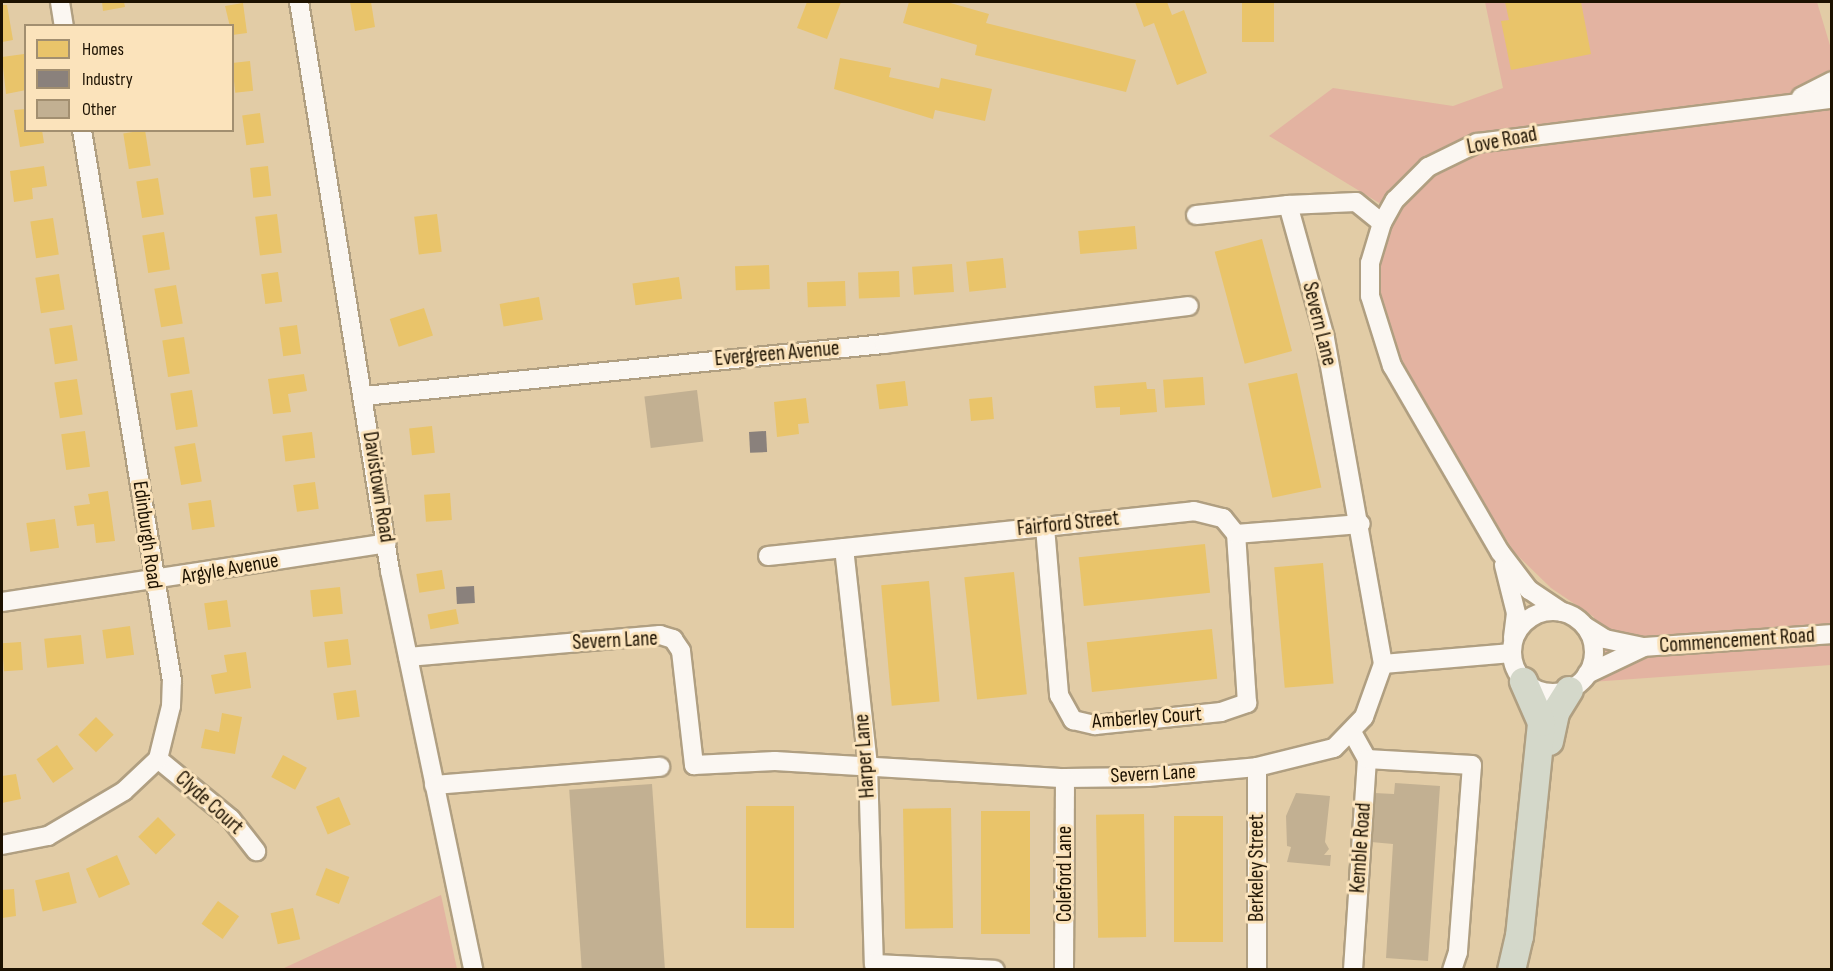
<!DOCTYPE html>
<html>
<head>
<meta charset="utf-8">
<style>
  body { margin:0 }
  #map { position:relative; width:1833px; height:971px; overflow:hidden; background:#e2cca6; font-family:"Sofia Sans Condensed",sans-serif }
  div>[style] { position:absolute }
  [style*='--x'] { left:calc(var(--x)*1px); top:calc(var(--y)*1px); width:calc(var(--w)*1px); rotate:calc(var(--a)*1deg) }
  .green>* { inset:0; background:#e3b3a1 }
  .homes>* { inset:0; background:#e9c46a; transform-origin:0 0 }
  .industry>* { inset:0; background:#8a817c; transform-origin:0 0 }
  .building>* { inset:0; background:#c2b092; transform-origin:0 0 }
  .roads { filter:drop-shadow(2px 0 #b09f81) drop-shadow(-2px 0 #b09f81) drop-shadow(0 2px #b09f81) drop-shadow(0 -2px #b09f81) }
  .minor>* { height:18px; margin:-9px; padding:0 9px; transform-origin:9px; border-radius:9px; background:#fbf7f2 }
  .minor>.ring { margin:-9px; padding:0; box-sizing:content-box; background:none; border:18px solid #fbf7f2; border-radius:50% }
  .highway>* { height:27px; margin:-13.5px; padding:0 13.5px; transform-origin:13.5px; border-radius:13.5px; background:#d4d8ca }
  span { translate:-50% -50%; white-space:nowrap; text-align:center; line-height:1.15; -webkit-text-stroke:6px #fbe3bb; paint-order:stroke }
  .street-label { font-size:21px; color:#1c1100 }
  .frame { position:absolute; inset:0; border:3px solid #1c1100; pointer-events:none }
  .legend { position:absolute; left:24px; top:24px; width:210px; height:108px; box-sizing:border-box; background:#fbe3bb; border:2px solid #a28f70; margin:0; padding:8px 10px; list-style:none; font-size:18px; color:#1c1100 }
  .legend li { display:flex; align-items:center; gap:12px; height:30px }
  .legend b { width:30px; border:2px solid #a28f70 }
</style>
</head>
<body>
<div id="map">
  <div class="green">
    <i style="clip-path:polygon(1485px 2px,1817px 2px,1832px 52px,1831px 665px,1591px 682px,1594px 617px,1551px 588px,1514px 552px,1398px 362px,1380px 316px,1377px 274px,1394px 212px,1269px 136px,1333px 88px,1453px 106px,1503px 88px)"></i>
    <i style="clip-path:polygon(441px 895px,457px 969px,282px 969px)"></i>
  </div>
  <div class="homes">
    <i style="clip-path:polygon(102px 2px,124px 2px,125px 7px,103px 11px)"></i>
    <i style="clip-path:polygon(350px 2px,371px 2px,375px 27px,355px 31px)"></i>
    <i style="clip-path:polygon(807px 2px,841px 2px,827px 39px,797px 28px)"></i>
    <i style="clip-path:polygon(909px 2px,947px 2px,989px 14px,986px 23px,1136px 60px,1126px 92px,975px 55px,977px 45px,903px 23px)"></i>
    <i style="clip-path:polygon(1135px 2px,1167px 2px,1172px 15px,1184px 10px,1207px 73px,1177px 85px,1154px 23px,1144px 27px)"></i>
    <i style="left:1242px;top:2px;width:32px;height:40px"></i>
    <i style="clip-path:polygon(1505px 2px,1581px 2px,1591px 54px,1511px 70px,1501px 21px,1509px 20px)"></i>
    <i style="clip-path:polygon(243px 3px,247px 33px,232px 35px,225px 6px)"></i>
    <i style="clip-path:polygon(2px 5px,7px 5px,13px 40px,2px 42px)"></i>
    <i style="clip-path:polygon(24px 54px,26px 90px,6px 94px,2px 57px)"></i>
    <i style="clip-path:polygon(840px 58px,891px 68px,889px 77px,939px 88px,941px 78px,992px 89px,985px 121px,935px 110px,933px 119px,834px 89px)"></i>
    <i style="left:250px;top:61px;width:30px;height:18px;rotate:84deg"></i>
    <i style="clip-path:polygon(26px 109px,26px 130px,42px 130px,44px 143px,20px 147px,14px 110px)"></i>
    <i style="left:260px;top:113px;width:30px;height:18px;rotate:82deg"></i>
    <i style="left:145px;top:130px;width:36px;height:22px;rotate:81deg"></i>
    <i style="clip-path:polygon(44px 166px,47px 186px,32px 188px,33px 199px,14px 202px,10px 171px)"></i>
    <i style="left:268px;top:166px;width:30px;height:18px;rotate:84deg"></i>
    <i style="left:158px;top:178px;width:37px;height:22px;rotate:81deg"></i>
    <i style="left:277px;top:214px;width:39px;height:22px;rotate:83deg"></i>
    <i style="left:437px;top:214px;width:38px;height:23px;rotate:83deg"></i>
    <i style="left:53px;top:218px;width:37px;height:23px;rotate:81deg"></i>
    <i style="left:1135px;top:226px;width:23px;height:57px;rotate:85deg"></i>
    <i style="left:164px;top:232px;width:38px;height:22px;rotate:81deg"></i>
    <i style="left:1262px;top:239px;width:116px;height:49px;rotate:75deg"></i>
    <i style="left:1003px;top:258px;width:30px;height:37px;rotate:84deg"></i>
    <i style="left:952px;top:264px;width:28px;height:40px;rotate:86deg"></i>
    <i style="left:769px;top:265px;width:24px;height:34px;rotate:88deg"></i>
    <i style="left:899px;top:271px;width:26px;height:41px;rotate:88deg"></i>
    <i style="left:278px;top:272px;width:30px;height:17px;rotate:82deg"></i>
    <i style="left:59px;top:274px;width:36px;height:24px;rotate:81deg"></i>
    <i style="left:679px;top:277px;width:22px;height:47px;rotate:82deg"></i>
    <i style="left:845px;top:281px;width:25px;height:38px;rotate:88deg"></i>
    <i style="left:176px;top:285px;width:39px;height:22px;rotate:80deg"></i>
    <i style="left:539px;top:297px;width:23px;height:40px;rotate:80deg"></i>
    <i style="left:424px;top:308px;width:29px;height:36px;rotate:72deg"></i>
    <i style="left:72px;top:325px;width:36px;height:23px;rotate:81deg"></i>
    <i style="left:297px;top:325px;width:29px;height:18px;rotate:82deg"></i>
    <i style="left:184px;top:337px;width:37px;height:22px;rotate:81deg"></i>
    <i style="left:1297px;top:373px;width:117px;height:50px;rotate:78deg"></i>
    <i style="clip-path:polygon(304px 374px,307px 391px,288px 394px,291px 412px,273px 414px,268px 379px)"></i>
    <i style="left:1203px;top:377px;width:28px;height:40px;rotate:86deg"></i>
    <i style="left:77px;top:379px;width:36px;height:23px;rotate:81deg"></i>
    <i style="left:905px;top:381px;width:25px;height:29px;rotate:83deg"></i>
    <i style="clip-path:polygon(1146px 382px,1147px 389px,1155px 389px,1157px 412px,1120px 415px,1120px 407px,1096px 408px,1094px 386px)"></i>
    <i style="left:192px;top:390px;width:37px;height:22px;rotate:81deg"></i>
    <i style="left:992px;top:397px;width:22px;height:23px;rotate:85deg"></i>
    <i style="clip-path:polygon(806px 398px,809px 423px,798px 424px,799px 434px,777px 437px,774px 402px)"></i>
    <i style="left:432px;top:426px;width:27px;height:23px;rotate:84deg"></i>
    <i style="left:85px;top:431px;width:36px;height:24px;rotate:82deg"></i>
    <i style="left:312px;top:432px;width:26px;height:30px;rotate:83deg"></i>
    <i style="left:195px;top:443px;width:39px;height:21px;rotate:80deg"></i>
    <i style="left:315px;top:482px;width:27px;height:22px;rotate:82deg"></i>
    <i style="clip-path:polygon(108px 491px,115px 541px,96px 543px,94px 524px,77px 526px,74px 506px,90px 504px,88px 494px)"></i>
    <i style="left:450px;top:493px;width:27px;height:26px;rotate:86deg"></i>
    <i style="left:211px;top:500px;width:27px;height:23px;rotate:82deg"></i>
    <i style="left:55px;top:519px;width:29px;height:29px;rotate:82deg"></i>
    <i style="left:1205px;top:544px;width:49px;height:127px;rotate:84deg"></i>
    <i style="left:1323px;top:563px;width:121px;height:49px;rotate:85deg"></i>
    <i style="left:442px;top:570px;width:19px;height:26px;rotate:81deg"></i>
    <i style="left:1014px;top:572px;width:123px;height:50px;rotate:84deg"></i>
    <i style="left:929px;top:581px;width:121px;height:48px;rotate:85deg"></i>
    <i style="left:340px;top:587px;width:27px;height:30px;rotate:84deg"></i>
    <i style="left:227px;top:600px;width:27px;height:23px;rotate:82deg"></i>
    <i style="left:456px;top:609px;width:15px;height:29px;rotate:79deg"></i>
    <i style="left:130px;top:626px;width:29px;height:28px;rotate:82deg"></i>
    <i style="left:1212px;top:629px;width:50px;height:126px;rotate:84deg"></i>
    <i style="left:81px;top:635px;width:29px;height:37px;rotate:84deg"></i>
    <i style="left:348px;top:639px;width:26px;height:24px;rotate:83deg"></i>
    <i style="left:21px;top:642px;width:28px;height:19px;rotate:86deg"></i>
    <i style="clip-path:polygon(246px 652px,251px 688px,215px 694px,211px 675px,227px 672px,224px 655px)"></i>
    <i style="left:356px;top:690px;width:27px;height:23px;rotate:82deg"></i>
    <i style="clip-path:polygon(222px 713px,242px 717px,235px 754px,201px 748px,205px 729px,219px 732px)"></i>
    <i style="left:96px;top:717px;width:25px;height:25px;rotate:45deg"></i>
    <i style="left:57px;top:745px;width:29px;height:25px;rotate:55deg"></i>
    <i style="left:283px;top:755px;width:27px;height:25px;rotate:28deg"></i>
    <i style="clip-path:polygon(16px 774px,21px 799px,2px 803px,2px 776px)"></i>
    <i style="left:339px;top:797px;width:30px;height:25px;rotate:67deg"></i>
    <i style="left:746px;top:806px;width:48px;height:122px"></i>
    <i style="left:951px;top:808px;width:120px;height:48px;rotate:89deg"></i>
    <i style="left:981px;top:811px;width:49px;height:123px"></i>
    <i style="left:1144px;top:814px;width:123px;height:48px;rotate:89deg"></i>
    <i style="left:1223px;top:816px;width:126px;height:49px;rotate:90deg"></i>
    <i style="left:158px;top:817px;width:25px;height:28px;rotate:45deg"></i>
    <i style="left:117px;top:855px;width:32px;height:34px;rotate:66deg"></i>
    <i style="left:326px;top:868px;width:25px;height:29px;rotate:21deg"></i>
    <i style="left:69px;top:872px;width:32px;height:35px;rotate:76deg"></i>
    <i style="clip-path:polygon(14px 889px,16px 916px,2px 918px,2px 890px)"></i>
    <i style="left:218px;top:901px;width:26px;height:28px;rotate:36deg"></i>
    <i style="left:293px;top:908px;width:32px;height:23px;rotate:77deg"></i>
  </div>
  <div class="industry">
    <i style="left:766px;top:431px;width:21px;height:17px;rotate:87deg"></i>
    <i style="left:474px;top:586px;width:17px;height:18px;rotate:87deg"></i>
  </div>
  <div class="building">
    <i style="left:697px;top:390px;width:52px;height:53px;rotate:83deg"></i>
    <i style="clip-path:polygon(1395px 783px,1440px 786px,1428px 961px,1386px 958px,1393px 844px,1371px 842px,1374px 793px,1394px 794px)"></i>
    <i style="left:652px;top:784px;width:187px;height:83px;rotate:86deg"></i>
    <i style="clip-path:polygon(1296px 793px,1330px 796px,1325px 842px,1329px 849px,1324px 855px,1331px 855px,1330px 866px,1287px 862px,1291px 847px,1287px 846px,1286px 816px)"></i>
  </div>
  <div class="roads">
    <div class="minor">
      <i style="--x:60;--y:2;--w:24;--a:81"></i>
      <i style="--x:299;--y:2;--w:576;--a:80.91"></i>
      <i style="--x:390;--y:571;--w:408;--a:78.2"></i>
      <i style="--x:1801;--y:97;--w:35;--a:-27"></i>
      <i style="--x:1196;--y:215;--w:93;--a:-6.2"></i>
      <i style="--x:364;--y:396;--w:523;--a:-5.71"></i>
      <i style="--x:884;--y:344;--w:307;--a:-7.1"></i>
      <i style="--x:1045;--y:527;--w:169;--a:85.2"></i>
      <i style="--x:1059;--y:695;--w:29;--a:61"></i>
      <i style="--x:1073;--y:720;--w:23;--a:13"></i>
      <i style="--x:1095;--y:725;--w:127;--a:-5.9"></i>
      <i style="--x:1221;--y:712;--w:28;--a:-19"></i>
      <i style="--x:1247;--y:703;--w:169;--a:-93.7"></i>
      <i style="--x:844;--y:548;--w:219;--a:83.7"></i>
      <i style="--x:868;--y:766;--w:198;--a:88.3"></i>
      <i style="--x:874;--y:964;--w:121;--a:2.8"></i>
      <i style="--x:768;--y:556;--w:428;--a:-6"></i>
      <i style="--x:1194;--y:511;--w:30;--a:14"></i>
      <i style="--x:1223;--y:518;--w:21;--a:51"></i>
      <i style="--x:1236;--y:534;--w:125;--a:-4.6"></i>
      <i style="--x:1504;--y:565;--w:49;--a:76"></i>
      <i style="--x:1516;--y:613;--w:25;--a:97"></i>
      <i style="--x:2;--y:602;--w:389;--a:-8.7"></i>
      <i class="ring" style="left:1512px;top:611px;width:64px;height:64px"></i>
      <i style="--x:1562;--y:612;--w:40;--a:-146"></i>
      <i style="--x:1529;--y:590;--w:48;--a:-127.3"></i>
      <i style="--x:1500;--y:552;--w:215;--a:-120.1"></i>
      <i style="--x:1392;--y:366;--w:73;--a:-107.4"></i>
      <i style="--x:1370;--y:296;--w:33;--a:-90"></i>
      <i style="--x:1370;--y:263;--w:42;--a:-73.3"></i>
      <i style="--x:1382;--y:223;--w:26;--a:-61"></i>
      <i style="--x:1395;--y:200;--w:47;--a:-45"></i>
      <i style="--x:1428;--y:167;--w:55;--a:-26.1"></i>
      <i style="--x:1477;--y:143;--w:358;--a:-7.1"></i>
      <i style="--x:1586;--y:627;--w:22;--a:32"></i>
      <i style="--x:1605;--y:639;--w:39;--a:12"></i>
      <i style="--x:1643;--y:647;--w:189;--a:-3.9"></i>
      <i style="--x:408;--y:657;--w:253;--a:-5"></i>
      <i style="--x:660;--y:635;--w:14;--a:17"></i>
      <i style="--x:673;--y:639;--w:14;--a:56"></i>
      <i style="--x:681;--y:651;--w:115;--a:83.5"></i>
      <i style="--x:694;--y:765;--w:81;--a:-2.8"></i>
      <i style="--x:775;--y:761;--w:290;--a:3.4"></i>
      <i style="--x:1065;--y:778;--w:83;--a:-0.7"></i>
      <i style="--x:1148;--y:777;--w:109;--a:-5.2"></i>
      <i style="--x:1257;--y:767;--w:79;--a:-13.9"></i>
      <i style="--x:1334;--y:748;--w:43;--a:-45.9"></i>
      <i style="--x:1364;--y:717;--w:56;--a:-70.3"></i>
      <i style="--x:1383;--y:664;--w:331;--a:-100.1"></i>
      <i style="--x:1325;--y:338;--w:138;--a:-105.5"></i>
      <i style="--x:1288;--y:205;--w:68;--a:-2.5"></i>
      <i style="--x:1356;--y:202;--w:33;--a:39"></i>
      <i style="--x:1383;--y:664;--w:129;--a:-4.9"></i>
      <i style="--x:1587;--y:674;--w:61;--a:-25.3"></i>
      <i style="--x:1352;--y:732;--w:31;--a:61"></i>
      <i style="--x:1367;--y:759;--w:211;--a:93.8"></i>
      <i style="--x:158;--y:759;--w:94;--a:39.4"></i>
      <i style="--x:231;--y:819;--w:41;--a:52"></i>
      <i style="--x:1367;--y:759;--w:105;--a:3.3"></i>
      <i style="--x:1472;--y:765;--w:188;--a:94.3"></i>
      <i style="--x:1458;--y:952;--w:19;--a:108"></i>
      <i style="--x:1257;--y:767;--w:203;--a:90"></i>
      <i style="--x:434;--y:785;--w:227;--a:-4.6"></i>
      <i style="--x:2;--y:845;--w:47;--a:-11.1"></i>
      <i style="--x:48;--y:836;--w:88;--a:-30.6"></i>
      <i style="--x:124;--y:791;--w:47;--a:-43.3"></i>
      <i style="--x:158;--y:759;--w:55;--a:-76.2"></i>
      <i style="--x:171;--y:706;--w:25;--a:-88"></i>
      <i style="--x:172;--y:681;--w:558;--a:-99.28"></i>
      <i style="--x:1064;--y:970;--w:192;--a:-89.7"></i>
    </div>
    <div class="highway">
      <i style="--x:1549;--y:741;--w:30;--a:-78"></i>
      <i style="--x:1555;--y:712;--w:26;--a:-58"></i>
      <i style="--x:1511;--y:970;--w:35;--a:-77"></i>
      <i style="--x:1519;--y:936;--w:215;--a:-84.1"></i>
      <i style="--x:1541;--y:722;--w:45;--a:-113.7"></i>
    </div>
  </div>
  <div class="street-label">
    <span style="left:1502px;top:141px;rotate:-11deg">Love Road</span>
    <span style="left:1319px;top:324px;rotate:76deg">Severn Lane</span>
    <span style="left:777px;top:354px;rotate:-5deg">Evergreen Avenue</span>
    <span style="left:378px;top:487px;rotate:81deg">Davistown Road</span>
    <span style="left:1068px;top:524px;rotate:-6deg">Fairford Street</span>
    <span style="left:147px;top:535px;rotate:82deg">Edinburgh Road</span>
    <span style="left:230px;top:569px;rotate:-10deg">Argyle Avenue</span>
    <span style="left:615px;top:641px;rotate:-3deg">Severn Lane</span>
    <span style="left:1737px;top:641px;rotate:-4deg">Commencement Road</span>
    <span style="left:1147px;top:718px;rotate:-4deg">Amberley Court</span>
    <span style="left:865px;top:756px;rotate:-94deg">Harper Lane</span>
    <span style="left:1153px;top:774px;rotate:-3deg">Severn Lane</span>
    <span style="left:209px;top:803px;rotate:42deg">Clyde Court</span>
    <span style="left:1361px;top:848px;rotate:-86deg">Kemble Road</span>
    <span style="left:1257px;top:868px;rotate:-90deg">Berkeley Street</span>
    <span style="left:1065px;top:874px;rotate:-90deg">Coleford Lane</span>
  </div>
  <div class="frame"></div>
  <ul class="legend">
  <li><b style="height:16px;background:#e9c46a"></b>Homes</li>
  <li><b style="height:16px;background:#8a817c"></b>Industry</li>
  <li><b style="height:16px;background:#c2b092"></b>Other</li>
  </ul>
</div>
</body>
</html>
